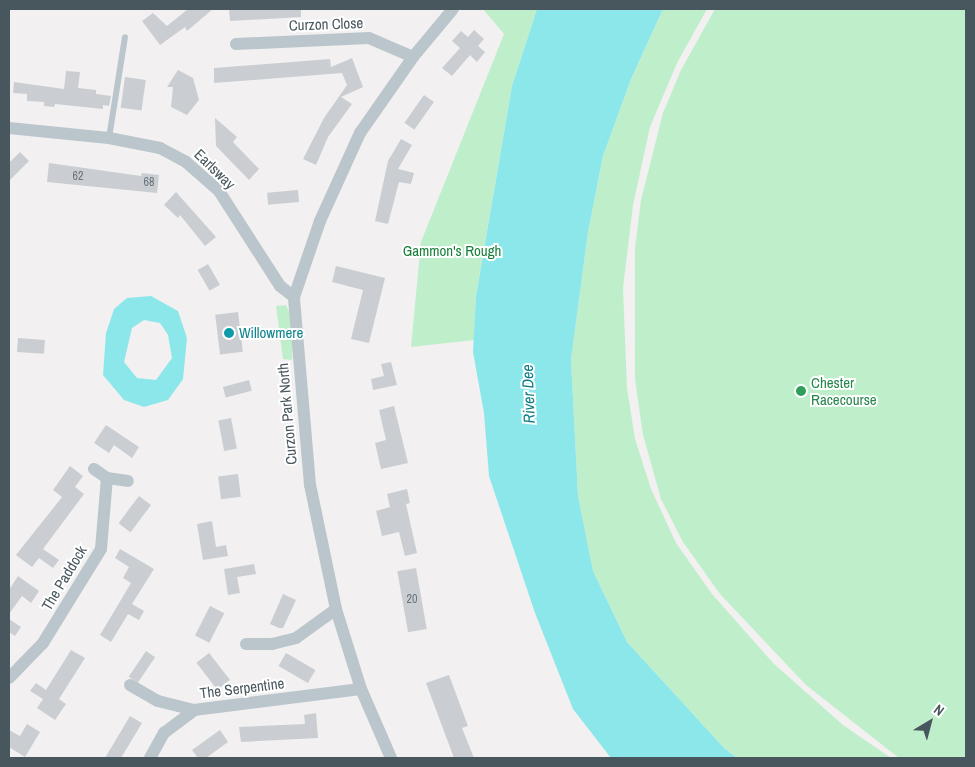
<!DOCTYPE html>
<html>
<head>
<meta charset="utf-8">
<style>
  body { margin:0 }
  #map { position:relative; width:975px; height:767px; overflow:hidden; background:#f2f0f0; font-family:"Archivo Narrow",sans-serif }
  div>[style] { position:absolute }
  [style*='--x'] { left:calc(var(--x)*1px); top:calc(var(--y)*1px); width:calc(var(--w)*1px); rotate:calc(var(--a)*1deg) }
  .green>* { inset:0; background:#bfefca }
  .water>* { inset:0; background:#8ce7eb }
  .building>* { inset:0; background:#caced2; transform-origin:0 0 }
  .service>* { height:6px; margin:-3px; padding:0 3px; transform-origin:3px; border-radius:3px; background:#bbc6cc }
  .minor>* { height:12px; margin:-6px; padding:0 6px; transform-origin:6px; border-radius:6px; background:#bbc6cc }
  .dots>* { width:14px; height:14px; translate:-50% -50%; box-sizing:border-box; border:2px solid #fff; border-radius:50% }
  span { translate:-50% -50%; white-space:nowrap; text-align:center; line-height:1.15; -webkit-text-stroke:4px #fff; paint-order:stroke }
  .number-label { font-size:12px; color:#68747a }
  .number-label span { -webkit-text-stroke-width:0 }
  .street-label { font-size:15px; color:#48565d }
  .park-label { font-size:15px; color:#187f3b }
  .culture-label { font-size:15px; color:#0d838f }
  .left { translate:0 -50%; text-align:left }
  .leisure-label { font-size:15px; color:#27864d }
  .water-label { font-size:16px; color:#0e7e84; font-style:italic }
  .frame { position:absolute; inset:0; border:10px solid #48565d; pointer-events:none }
  .north { position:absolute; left:905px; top:697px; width:50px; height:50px; -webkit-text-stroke:4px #fff; paint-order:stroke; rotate:37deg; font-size:14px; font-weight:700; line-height:20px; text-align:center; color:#48565d }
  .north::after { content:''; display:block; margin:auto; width:18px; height:22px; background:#48565d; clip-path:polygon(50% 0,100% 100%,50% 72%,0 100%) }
</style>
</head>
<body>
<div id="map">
  <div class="green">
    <i style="clip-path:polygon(483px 9px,537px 9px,512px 86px,476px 295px,474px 340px,411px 347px,421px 242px,504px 34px)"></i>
    <i style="clip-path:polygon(663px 9px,707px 9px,677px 63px,650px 127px,633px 205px,623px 288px,627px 388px,635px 439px,651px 489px,676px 543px,712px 594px,773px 663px,843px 725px,891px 758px,737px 758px,724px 748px,627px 642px,593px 571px,578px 496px,571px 360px,588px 232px,603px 156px,631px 79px)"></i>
    <i style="clip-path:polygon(715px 9px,966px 9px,966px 758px,899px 758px,806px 685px,720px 594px,683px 542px,661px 499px,643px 435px,635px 379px,635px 248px,641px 200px,663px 113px,681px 70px)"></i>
    <i style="clip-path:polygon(286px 305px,293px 320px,292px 360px,283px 359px,276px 306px)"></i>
  </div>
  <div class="water">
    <i style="clip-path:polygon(537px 9px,663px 9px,631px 79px,603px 156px,588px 232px,571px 360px,578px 496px,593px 571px,627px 642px,724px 748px,737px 758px,611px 758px,573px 709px,535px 613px,489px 476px,484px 413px,473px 352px,476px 296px,512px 86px)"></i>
    <i style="clip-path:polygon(evenodd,151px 296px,178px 311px,187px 338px,183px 379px,168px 400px,144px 407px,124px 400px,103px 375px,106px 333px,114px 309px,127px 298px,151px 296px,144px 320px,160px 323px,168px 335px,172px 358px,156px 380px,137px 378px,124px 362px,132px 328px,144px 320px)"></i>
  </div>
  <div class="building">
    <i style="clip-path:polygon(188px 9px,213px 9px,187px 31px,185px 27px,160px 45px,142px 21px,153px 13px,167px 26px)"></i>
    <i style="clip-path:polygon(229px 9px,301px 9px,301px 17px,230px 21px)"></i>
    <i style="clip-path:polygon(474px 30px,484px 39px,478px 46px,485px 52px,477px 62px,470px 55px,452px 76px,442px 68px,460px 48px,452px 41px,461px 31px,468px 37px)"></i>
    <i style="clip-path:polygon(352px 58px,363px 87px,341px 97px,352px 104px,328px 137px,316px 165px,303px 159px,324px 118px,347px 85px,342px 73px,214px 83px,214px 68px,330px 59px,331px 67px)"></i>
    <i style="clip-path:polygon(178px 70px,193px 78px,199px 100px,187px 115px,171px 107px,173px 87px,167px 87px)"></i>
    <i style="clip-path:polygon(66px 71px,80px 72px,78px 88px,96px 90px,96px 94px,111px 96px,109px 106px,103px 105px,103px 109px,55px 104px,54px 107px,44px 106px,44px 102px,27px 101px,27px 94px,13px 93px,14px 82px,64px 89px)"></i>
    <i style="left:125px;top:77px;width:21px;height:31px;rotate:8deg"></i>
    <i style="left:424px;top:95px;width:12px;height:34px;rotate:35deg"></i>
    <i style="clip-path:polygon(215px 118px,237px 137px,233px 142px,259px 169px,249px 180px,216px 146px)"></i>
    <i style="clip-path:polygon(401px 139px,412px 145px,398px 169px,414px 173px,411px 184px,399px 182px,388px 224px,375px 221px,388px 161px)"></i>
    <i style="clip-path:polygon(20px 152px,29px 161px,9px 181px,9px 163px)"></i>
    <i style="clip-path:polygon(49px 163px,141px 176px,142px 173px,159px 175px,157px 193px,47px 182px)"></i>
    <i style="left:298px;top:190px;width:12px;height:31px;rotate:85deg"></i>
    <i style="clip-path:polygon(176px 192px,216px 237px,205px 246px,180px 215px,178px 218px,164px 205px)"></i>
    <i style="left:208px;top:264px;width:24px;height:12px;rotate:60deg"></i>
    <i style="clip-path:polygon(336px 266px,385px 278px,369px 343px,351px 339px,363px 290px,332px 282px)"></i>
    <i style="left:238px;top:312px;width:40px;height:23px;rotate:83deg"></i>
    <i style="left:18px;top:338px;width:27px;height:14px;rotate:4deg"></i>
    <i style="clip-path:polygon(391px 362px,397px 385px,373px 390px,371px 379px,384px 376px,381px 364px)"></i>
    <i style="left:249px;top:380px;width:11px;height:27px;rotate:75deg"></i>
    <i style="clip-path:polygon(394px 406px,408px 463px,381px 469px,375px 443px,386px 440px,379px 410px)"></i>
    <i style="left:231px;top:418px;width:31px;height:13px;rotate:79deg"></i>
    <i style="clip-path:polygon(106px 425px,139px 447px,132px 458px,114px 445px,109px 453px,94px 443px)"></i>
    <i style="clip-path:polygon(70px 466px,83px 476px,75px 487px,84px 494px,43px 549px,59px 560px,53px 568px,39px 558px,32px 567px,16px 555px,62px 497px,53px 490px)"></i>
    <i style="left:238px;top:474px;width:23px;height:20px;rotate:83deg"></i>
    <i style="clip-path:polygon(407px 489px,410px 503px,406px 504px,417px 553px,405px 556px,399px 532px,382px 536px,376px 511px,390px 507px,387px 494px)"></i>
    <i style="left:139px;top:496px;width:15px;height:34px;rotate:37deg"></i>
    <i style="clip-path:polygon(212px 521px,216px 547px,226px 545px,228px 556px,203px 560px,197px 524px)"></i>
    <i style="clip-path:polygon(120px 549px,154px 569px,132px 604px,144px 611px,139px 620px,128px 614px,111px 642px,100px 635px,131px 583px,123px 578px,129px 567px,115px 558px)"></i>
    <i style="clip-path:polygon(254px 564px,256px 574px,237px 577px,240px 593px,228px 595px,224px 569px)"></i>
    <i style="left:416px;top:568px;width:62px;height:19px;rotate:80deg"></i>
    <i style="clip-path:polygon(18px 576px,39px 591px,31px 603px,22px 596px,9px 614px,9px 590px)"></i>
    <i style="clip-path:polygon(283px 594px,296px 600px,283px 628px,279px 628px,270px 624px)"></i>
    <i style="left:210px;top:606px;width:16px;height:33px;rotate:27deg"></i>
    <i style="clip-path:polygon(9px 619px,21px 627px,15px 636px,9px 632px)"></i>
    <i style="clip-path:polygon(71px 650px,85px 658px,59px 699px,66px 704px,55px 720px,37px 708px,43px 699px,30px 691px,36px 683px,46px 690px)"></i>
    <i style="left:146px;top:651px;width:11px;height:31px;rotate:34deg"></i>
    <i style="left:209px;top:653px;width:34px;height:16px;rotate:52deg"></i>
    <i style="left:286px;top:653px;width:34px;height:15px;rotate:30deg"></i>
    <i style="clip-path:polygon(449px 675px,468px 726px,462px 728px,474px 758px,454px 758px,426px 683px)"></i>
    <i style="clip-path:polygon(316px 713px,318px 738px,241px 742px,239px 727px,305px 724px,304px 715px)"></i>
    <i style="clip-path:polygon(130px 716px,142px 723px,121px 758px,105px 758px)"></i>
    <i style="clip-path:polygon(27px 724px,40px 732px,25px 757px,9px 747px,9px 730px,20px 736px)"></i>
    <i style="clip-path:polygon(220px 730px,228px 742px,206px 758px,198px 758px,192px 750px)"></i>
  </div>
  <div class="service">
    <i style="--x:109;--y:138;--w:102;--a:-81"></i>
  </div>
  <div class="minor">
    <i style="--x:236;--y:44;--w:133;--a:-2.6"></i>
    <i style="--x:369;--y:38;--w:48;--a:23.4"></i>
    <i style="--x:9;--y:128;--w:100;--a:5.7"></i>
    <i style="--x:109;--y:138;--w:52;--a:11.1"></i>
    <i style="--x:160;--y:148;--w:30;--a:28"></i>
    <i style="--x:186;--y:162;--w:44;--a:41.3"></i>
    <i style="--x:219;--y:191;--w:113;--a:57.3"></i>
    <i style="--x:280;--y:286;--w:18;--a:38"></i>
    <i style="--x:94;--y:469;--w:16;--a:35"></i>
    <i style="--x:107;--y:478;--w:21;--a:8"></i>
    <i style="--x:246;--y:644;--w:26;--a:0"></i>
    <i style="--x:272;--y:644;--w:25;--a:-14"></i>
    <i style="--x:296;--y:638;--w:49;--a:-35.9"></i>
    <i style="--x:9;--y:678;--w:49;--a:-45.8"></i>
    <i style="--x:43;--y:643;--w:110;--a:-58.3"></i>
    <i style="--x:101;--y:549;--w:71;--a:-85.2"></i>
    <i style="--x:130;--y:685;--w:32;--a:30"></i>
    <i style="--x:158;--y:701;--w:37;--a:14"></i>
    <i style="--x:150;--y:758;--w:29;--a:-61"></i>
    <i style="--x:164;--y:733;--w:38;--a:-37"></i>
    <i style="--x:194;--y:710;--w:168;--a:-7.2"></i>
    <i style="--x:391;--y:758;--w:75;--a:-113.5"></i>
    <i style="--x:361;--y:689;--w:84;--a:-107.4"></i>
    <i style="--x:336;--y:609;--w:127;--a:-101.8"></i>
    <i style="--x:310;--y:485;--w:189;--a:-94.9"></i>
    <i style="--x:294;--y:297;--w:80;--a:-71.1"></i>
    <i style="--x:320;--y:221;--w:97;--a:-65.6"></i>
    <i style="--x:360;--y:133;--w:93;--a:-55.1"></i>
    <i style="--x:413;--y:57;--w:62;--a:-50.2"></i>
  </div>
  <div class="dots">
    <i style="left:229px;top:333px;background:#0f9aa8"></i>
    <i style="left:801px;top:391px;background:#2e9e5b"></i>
  </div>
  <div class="number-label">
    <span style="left:78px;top:177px">62</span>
    <span style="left:149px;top:183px">68</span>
    <span style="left:412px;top:600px">20</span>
  </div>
  <div class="street-label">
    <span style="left:326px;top:24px;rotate:-2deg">Curzon Close</span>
    <span style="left:215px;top:169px;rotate:44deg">Earlsway</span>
    <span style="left:287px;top:414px;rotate:-95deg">Curzon Park North</span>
    <span style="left:64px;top:578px;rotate:-59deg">The Paddock</span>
    <span style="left:242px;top:688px;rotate:-7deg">The Serpentine</span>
  </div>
  <div class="park-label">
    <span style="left:452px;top:251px">Gammon's Rough</span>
  </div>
  <div class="culture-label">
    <span class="left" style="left:239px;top:333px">Willowmere</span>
  </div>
  <div class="leisure-label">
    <span class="left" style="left:811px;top:391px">Chester<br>Racecourse</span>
  </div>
  <div class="water-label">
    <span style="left:528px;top:394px;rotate:-92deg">River Dee</span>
  </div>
  <div class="frame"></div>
  <div class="north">N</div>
</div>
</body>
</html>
